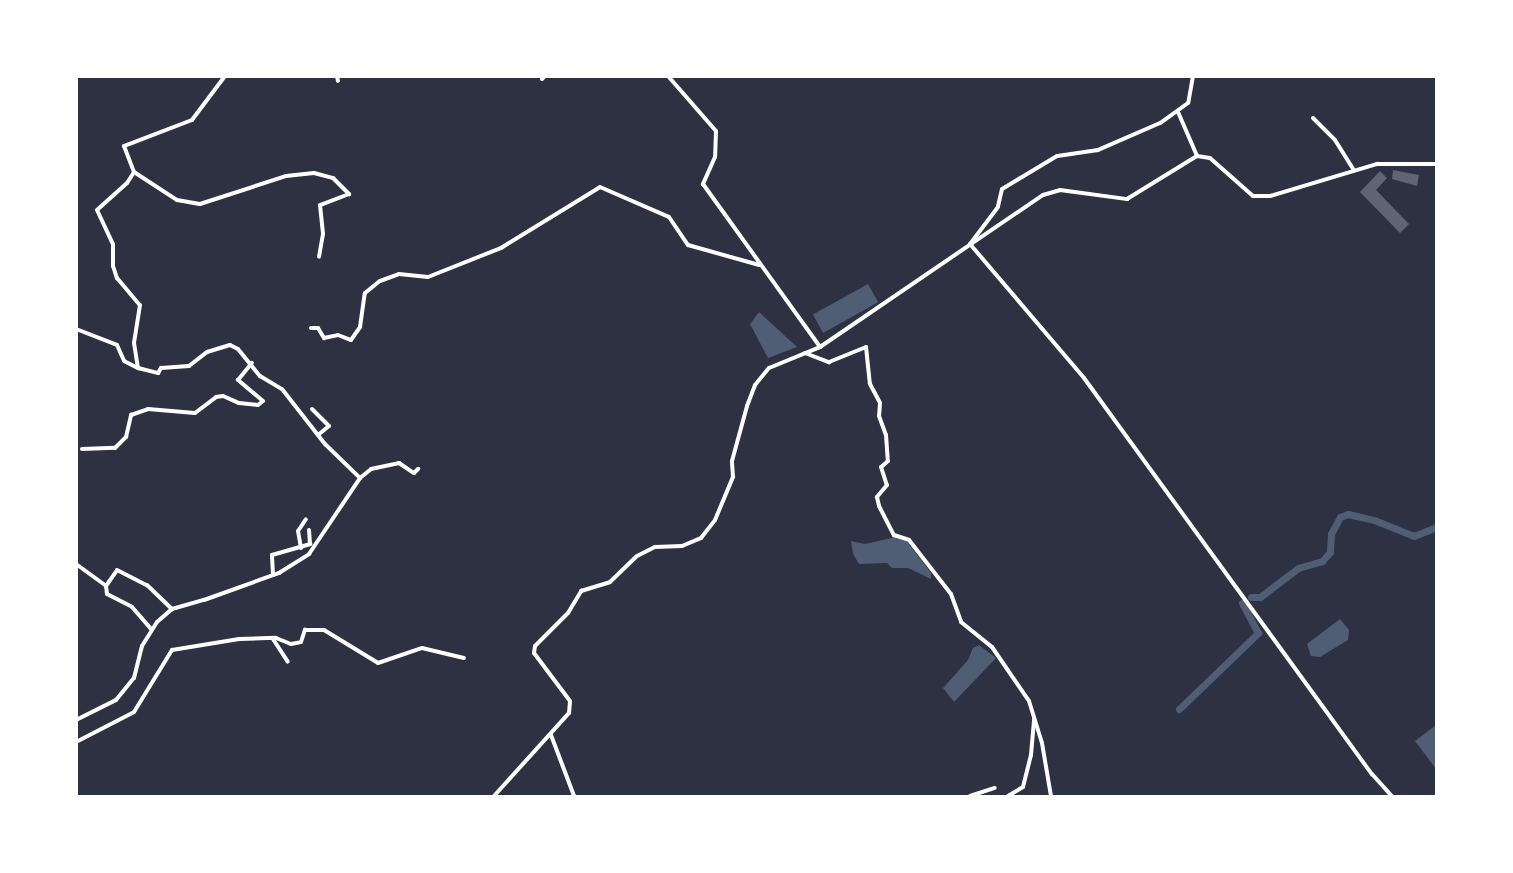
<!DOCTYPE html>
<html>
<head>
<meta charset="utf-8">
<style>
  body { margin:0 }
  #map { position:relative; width:1513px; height:873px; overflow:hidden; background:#2d3142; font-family:"Times New Roman",serif }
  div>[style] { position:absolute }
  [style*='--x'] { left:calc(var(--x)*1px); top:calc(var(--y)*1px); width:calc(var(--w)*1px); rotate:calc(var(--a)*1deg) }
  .water>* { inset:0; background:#4f5d75; transform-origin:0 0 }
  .canal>* { height:7px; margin:-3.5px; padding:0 3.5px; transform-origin:3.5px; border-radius:3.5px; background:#4f5d75 }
  .building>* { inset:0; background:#626471 }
  .minor>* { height:4px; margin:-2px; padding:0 2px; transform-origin:2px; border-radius:2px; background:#fff }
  span { translate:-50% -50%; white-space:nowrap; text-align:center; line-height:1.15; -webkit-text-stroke:6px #fff; paint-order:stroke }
  .frame { position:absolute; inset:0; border:78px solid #fff; pointer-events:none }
</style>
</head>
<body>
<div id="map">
  <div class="water">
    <i style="left:868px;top:284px;width:21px;height:63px;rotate:61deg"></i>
    <i style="clip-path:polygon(759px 312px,797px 347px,768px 358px,750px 324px)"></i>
    <i style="clip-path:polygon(896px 537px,906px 540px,931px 573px,931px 579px,908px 568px,892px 568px,887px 563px,859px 564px,853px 554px,851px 541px,865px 544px)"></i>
    <i style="clip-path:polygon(1340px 619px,1349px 630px,1348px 640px,1320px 657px,1311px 656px,1307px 644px)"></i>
    <i style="clip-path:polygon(979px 645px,996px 658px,954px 702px,943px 688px,968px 660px,973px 648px)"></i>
    <i style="clip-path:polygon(1436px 725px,1436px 769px,1415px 741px)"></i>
  </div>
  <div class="canal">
    <i style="--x:1251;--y:597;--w:9;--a:0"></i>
    <i style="--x:1260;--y:597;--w:48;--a:-37.3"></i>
    <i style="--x:1298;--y:568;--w:25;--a:-16"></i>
    <i style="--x:1322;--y:561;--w:12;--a:-48"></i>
    <i style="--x:1330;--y:552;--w:18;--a:-87"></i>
    <i style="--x:1331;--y:534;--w:19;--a:-62"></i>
    <i style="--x:1340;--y:517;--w:9;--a:-21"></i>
    <i style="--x:1348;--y:514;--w:27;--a:13"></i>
    <i style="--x:1374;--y:520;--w:43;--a:21.8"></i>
    <i style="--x:1414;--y:536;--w:24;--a:-22"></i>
    <i style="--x:1179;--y:709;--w:110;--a:-43.9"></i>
    <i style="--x:1258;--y:633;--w:34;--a:-118"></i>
  </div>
  <div class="building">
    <i style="clip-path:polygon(1393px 170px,1419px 175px,1417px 186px,1392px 179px)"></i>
    <i style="clip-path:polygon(1380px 171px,1387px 178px,1376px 190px,1409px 224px,1400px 233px,1360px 192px)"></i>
  </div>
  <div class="minor">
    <i style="--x:225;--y:76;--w:55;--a:126.9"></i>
    <i style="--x:192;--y:120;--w:73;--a:159.1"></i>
    <i style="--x:124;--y:146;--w:28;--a:69"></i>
    <i style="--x:134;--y:172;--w:13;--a:122"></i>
    <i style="--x:127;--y:183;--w:40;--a:138"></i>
    <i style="--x:97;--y:210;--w:38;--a:65"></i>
    <i style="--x:113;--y:244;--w:22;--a:90"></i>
    <i style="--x:113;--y:266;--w:13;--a:72"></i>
    <i style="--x:117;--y:278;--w:35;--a:50"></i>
    <i style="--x:140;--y:305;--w:38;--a:99"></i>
    <i style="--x:134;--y:343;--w:25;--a:81"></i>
    <i style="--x:138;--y:368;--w:21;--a:14"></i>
    <i style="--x:158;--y:373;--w:6;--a:-59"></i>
    <i style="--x:161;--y:368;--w:28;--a:-4"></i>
    <i style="--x:189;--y:366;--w:23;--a:-38"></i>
    <i style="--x:207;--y:352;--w:24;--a:-17"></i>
    <i style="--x:230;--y:345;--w:9;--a:27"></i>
    <i style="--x:238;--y:349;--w:35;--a:51"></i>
    <i style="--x:260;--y:376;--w:26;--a:31"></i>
    <i style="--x:282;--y:389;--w:70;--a:52"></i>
    <i style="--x:325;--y:444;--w:49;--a:44.2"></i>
    <i style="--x:337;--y:76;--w:5;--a:79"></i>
    <i style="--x:668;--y:76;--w:73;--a:48.9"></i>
    <i style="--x:716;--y:131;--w:26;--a:92"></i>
    <i style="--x:715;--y:157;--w:30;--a:114"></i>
    <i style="--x:703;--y:184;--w:201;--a:54.3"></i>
    <i style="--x:1193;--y:76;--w:27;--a:100"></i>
    <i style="--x:1188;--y:103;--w:34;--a:144"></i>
    <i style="--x:1160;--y:123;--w:68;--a:156.5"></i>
    <i style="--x:1098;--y:150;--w:41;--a:171.7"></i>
    <i style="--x:1057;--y:156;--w:64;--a:149"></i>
    <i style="--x:1002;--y:189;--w:18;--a:103"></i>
    <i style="--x:998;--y:207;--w:46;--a:127.1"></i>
    <i style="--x:970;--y:244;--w:176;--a:49.6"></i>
    <i style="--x:1084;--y:378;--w:490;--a:54"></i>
    <i style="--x:1372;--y:774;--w:30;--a:48"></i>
    <i style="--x:542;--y:79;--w:4;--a:-45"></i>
    <i style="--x:1178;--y:112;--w:48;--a:66.6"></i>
    <i style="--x:1313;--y:118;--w:31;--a:45"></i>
    <i style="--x:1335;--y:140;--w:36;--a:58"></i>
    <i style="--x:134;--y:172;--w:51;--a:33.1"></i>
    <i style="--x:177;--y:200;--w:23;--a:10"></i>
    <i style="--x:200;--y:204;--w:90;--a:-18"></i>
    <i style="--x:286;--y:176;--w:28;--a:-6"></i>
    <i style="--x:314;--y:173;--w:20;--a:15"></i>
    <i style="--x:333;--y:178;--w:23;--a:45"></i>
    <i style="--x:349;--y:194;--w:31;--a:159"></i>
    <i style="--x:320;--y:205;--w:29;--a:84"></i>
    <i style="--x:323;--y:234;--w:23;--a:100"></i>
    <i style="--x:311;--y:328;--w:7;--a:0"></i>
    <i style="--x:318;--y:328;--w:12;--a:59"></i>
    <i style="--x:324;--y:338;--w:14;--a:-12"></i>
    <i style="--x:338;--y:335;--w:14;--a:21"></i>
    <i style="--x:351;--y:340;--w:16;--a:-55"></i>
    <i style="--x:360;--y:327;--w:34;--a:-82"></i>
    <i style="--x:365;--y:293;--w:19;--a:-39"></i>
    <i style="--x:380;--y:281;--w:20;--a:-20"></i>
    <i style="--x:399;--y:274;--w:29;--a:6"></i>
    <i style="--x:428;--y:277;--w:79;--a:-21.7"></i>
    <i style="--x:501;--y:248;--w:116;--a:-31.6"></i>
    <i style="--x:600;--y:187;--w:75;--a:23.5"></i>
    <i style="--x:669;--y:217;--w:34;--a:56"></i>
    <i style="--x:688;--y:245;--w:74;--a:15.7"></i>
    <i style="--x:76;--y:329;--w:44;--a:21.3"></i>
    <i style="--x:117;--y:345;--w:17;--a:66"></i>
    <i style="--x:124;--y:361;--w:16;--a:27"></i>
    <i style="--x:805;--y:353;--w:26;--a:21"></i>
    <i style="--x:829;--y:362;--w:40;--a:-22"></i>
    <i style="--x:866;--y:347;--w:37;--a:84"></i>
    <i style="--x:870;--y:384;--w:21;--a:62"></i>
    <i style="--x:880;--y:403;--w:13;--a:94"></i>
    <i style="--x:879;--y:416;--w:20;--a:70"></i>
    <i style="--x:886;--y:435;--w:26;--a:86"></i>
    <i style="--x:888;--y:461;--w:9;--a:139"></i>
    <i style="--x:881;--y:467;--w:19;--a:72"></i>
    <i style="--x:887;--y:485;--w:16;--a:130"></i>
    <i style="--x:877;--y:497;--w:9;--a:77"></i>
    <i style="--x:879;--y:506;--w:33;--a:63"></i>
    <i style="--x:894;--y:535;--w:16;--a:18"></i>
    <i style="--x:909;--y:540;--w:68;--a:52.1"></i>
    <i style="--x:951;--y:594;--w:30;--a:70"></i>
    <i style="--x:961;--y:622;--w:40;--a:39"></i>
    <i style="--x:992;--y:647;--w:65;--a:55.6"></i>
    <i style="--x:1029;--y:701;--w:44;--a:72.8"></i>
    <i style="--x:1042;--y:743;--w:54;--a:80.4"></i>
    <i style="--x:312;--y:409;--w:24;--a:45"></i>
    <i style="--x:329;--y:426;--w:13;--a:141"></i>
    <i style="--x:82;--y:449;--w:33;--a:-2"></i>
    <i style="--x:115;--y:448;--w:16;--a:-45"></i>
    <i style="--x:126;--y:437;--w:23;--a:-77"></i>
    <i style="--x:131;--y:415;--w:18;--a:-19"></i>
    <i style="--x:148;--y:409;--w:47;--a:4.9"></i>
    <i style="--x:195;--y:413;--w:26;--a:-37"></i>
    <i style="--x:216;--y:397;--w:7;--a:-8"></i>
    <i style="--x:223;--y:396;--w:17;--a:24"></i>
    <i style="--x:239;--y:403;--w:19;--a:6"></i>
    <i style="--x:258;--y:405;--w:6;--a:-39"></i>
    <i style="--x:263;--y:401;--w:33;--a:-140"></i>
    <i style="--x:238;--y:380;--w:22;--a:-51"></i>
    <i style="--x:301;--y:548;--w:17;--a:-100"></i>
    <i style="--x:298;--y:531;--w:14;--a:-56"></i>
    <i style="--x:76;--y:564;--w:37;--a:36"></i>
    <i style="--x:106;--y:586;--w:19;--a:-55"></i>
    <i style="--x:117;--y:570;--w:34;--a:27"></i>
    <i style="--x:147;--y:585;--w:35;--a:44"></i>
    <i style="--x:172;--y:609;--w:33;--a:-16"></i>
    <i style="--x:204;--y:600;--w:80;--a:-19.8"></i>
    <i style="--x:279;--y:573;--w:36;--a:-32"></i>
    <i style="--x:309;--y:554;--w:92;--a:-56.1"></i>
    <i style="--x:360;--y:478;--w:14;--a:-39"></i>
    <i style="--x:371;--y:469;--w:29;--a:-12"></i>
    <i style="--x:399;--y:463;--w:18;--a:34"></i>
    <i style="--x:414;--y:473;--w:6;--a:-45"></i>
    <i style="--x:273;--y:575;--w:20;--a:-93"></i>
    <i style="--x:272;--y:555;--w:40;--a:-16"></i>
    <i style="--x:310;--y:544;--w:14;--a:-94"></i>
    <i style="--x:106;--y:586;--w:8;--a:83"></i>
    <i style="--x:107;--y:594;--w:28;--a:27"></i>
    <i style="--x:132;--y:607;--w:30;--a:49"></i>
    <i style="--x:273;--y:639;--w:27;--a:57"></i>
    <i style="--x:76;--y:720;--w:45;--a:-26.6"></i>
    <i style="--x:116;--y:700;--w:28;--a:-51"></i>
    <i style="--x:134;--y:678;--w:33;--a:-76"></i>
    <i style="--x:142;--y:646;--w:28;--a:-58"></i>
    <i style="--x:157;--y:622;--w:20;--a:-41"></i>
    <i style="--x:551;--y:735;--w:65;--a:69.3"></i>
    <i style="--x:76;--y:742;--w:65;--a:-27.3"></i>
    <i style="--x:134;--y:712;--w:73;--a:-58.5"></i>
    <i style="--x:172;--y:650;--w:68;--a:-9.3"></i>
    <i style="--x:239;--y:639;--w:37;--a:-2"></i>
    <i style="--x:276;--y:638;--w:16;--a:22"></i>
    <i style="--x:291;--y:644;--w:10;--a:-11"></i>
    <i style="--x:301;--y:642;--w:13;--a:-72"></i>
    <i style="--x:305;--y:630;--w:19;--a:0"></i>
    <i style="--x:324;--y:630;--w:63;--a:31.4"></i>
    <i style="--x:378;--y:663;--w:46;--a:-18.8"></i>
    <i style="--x:422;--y:648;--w:43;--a:13.4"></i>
    <i style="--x:494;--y:796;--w:112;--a:-47.9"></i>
    <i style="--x:569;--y:713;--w:12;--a:-85"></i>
    <i style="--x:570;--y:701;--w:60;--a:-126.9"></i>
    <i style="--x:534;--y:653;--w:7;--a:-82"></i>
    <i style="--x:535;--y:646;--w:47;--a:-45"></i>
    <i style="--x:568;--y:613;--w:26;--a:-59"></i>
    <i style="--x:581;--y:591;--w:30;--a:-17"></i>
    <i style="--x:610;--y:582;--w:37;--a:-44"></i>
    <i style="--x:637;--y:556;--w:20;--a:-27"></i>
    <i style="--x:655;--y:547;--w:27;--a:-2"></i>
    <i style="--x:682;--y:546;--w:21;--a:-23"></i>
    <i style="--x:701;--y:538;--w:23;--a:-52"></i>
    <i style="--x:715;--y:520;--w:47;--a:-67.3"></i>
    <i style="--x:733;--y:477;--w:16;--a:-94"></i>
    <i style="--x:732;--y:461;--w:57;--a:-74.7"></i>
    <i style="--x:747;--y:406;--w:22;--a:-69"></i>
    <i style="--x:755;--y:385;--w:22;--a:-51"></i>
    <i style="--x:769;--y:368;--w:55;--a:-22.4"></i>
    <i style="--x:820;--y:347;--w:270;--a:-34.3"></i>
    <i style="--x:1043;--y:195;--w:18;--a:-16"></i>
    <i style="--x:1060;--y:190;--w:68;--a:7.7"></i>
    <i style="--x:1127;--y:199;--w:82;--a:-31.6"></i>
    <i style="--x:1197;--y:156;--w:13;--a:9"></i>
    <i style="--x:1210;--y:158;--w:57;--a:41.5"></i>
    <i style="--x:1253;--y:196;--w:17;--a:0"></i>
    <i style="--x:1270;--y:196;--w:112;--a:-16.7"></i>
    <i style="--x:1377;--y:164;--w:59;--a:0"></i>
    <i style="--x:970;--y:796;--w:26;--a:-18"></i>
    <i style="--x:1008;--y:796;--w:17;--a:-31"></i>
    <i style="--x:1023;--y:787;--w:33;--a:-76"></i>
    <i style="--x:1031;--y:755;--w:37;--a:-85"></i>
  </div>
  <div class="frame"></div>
</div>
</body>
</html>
